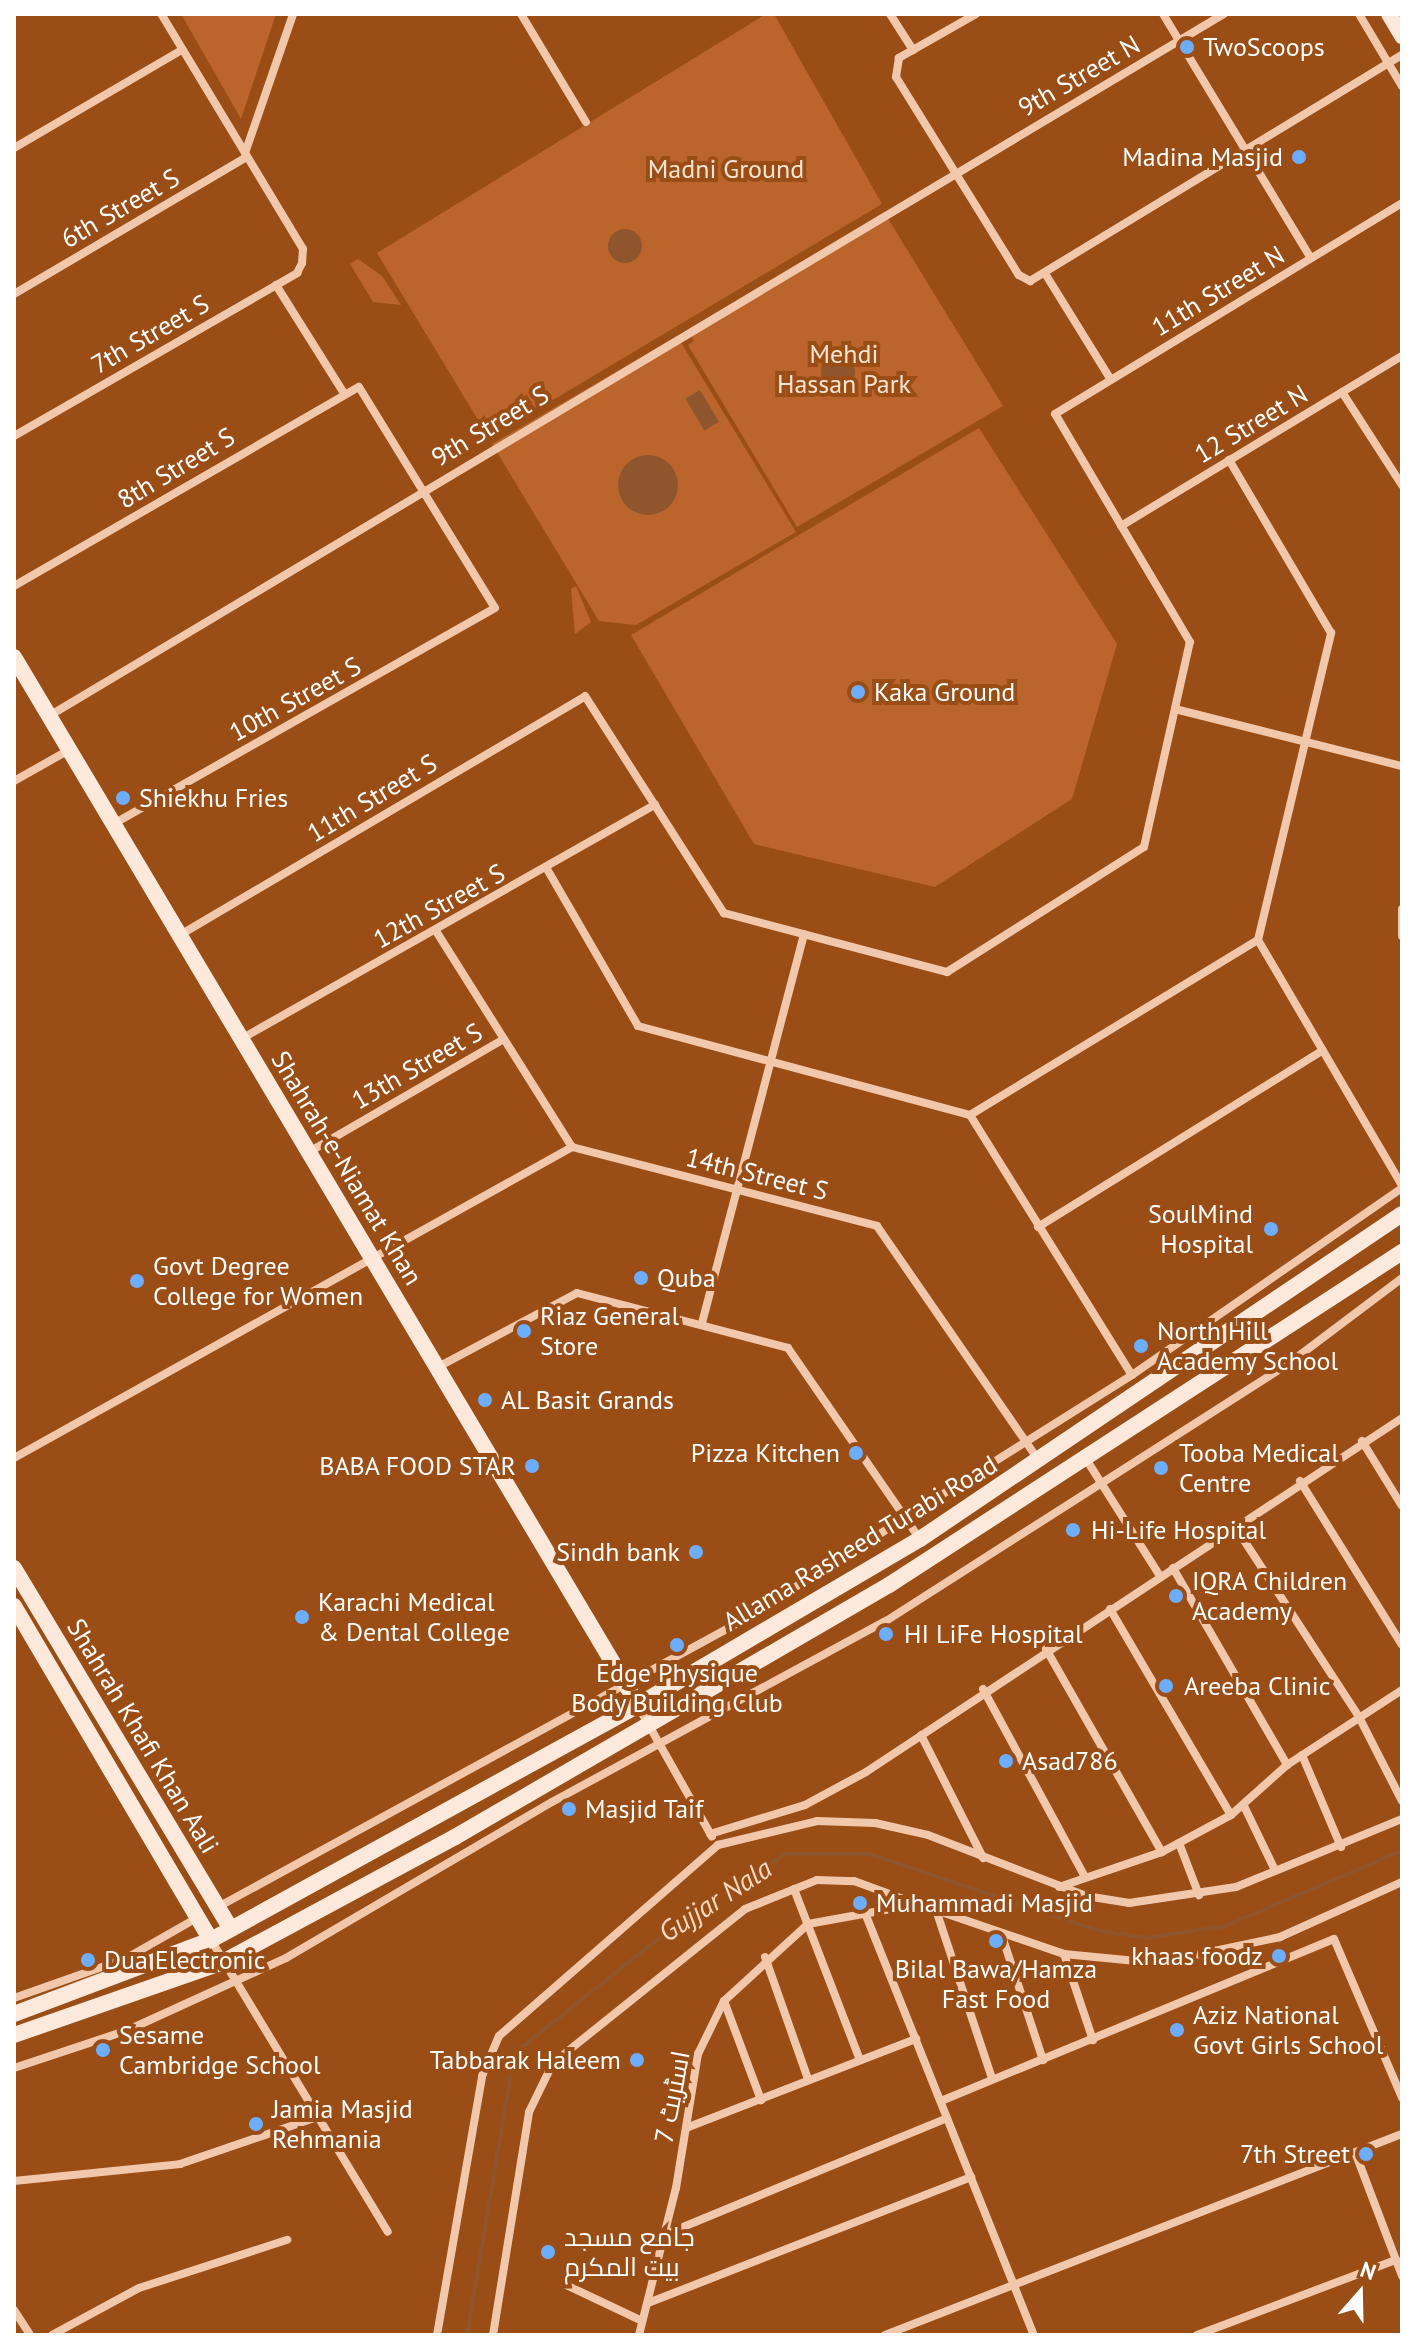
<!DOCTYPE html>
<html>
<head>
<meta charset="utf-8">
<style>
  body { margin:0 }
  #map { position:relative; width:1416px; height:2349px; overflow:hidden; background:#9b4d16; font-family:"PT Sans",Cairo,sans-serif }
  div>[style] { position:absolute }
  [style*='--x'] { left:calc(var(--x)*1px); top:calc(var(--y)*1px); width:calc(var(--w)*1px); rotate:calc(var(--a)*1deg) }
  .green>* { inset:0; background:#bb652c }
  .water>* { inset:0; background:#8f562d; transform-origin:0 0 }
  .round { border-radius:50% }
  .stream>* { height:4px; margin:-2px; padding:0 2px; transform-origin:2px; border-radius:2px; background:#8f562d }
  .minor>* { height:8px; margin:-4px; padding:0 4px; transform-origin:4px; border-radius:4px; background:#f2c8ac }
  .secondary>* { height:16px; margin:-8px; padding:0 8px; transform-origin:8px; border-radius:8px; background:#fce9db }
  .dots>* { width:22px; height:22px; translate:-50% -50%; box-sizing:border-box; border:4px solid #9b4d16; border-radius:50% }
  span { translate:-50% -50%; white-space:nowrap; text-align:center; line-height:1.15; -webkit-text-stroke:8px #9b4d16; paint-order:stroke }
  .poi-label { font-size:26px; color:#fff }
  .left { translate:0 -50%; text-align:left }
  .right { translate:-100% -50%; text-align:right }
  .street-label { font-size:26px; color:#fff }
  .park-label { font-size:26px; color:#fde4d3 }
  .water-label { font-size:28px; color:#fad9c3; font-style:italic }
  .frame { position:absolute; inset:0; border:16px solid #fff; pointer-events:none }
  .north { position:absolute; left:1320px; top:2253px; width:80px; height:80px; -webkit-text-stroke:6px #9b4d16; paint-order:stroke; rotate:20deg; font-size:22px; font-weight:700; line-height:32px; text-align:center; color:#fff }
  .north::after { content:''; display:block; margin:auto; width:28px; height:36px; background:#fff; clip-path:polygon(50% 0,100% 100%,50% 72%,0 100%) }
</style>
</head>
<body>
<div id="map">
  <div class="green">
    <i style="clip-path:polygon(181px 14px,276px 14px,241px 119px)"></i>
    <i style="clip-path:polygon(766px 14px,774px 14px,882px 204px,489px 438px,377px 253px)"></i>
    <i style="clip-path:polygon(884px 212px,1003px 406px,797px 527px,688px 345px,694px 341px,687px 330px)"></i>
    <i style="clip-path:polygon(358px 259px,382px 276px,401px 305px,373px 302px,350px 264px)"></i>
    <i style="clip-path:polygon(677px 336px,796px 532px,636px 625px,599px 621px,492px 444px)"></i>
    <i style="clip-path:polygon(979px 428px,1117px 644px,1072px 799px,935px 887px,754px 844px,631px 635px)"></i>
    <i style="clip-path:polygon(576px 586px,591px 622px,575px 634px,571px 589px)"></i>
  </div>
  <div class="water">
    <i class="round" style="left:608px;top:229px;width:34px;height:34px"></i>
    <i class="round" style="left:821px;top:355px;width:34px;height:34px"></i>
    <i style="left:700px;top:390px;width:37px;height:17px;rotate:59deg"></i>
    <i class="round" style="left:618px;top:455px;width:60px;height:60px"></i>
  </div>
  <div class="stream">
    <i style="--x:467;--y:2335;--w:273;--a:-80.5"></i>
    <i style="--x:512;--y:2066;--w:20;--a:-63"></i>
    <i style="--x:521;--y:2048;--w:233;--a:-38.5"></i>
    <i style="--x:703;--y:1903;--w:97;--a:-30.3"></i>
    <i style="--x:787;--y:1854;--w:82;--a:0"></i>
    <i style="--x:869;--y:1854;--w:239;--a:18.5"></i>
    <i style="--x:1096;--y:1930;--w:50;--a:9.3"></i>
    <i style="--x:1145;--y:1938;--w:81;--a:-8.5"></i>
    <i style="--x:1225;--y:1926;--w:192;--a:-23"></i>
  </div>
  <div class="minor">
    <i style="--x:521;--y:14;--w:126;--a:59"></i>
    <i style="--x:890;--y:14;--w:43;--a:57.4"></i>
    <i style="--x:976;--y:14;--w:89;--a:150.3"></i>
    <i style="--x:899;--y:58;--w:19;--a:99"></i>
    <i style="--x:896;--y:77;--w:233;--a:58.2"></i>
    <i style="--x:1019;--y:275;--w:13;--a:29"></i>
    <i style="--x:1030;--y:281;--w:435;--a:-31.3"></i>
    <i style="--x:1163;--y:14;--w:285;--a:58.8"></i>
    <i style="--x:1359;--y:14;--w:84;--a:59.2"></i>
    <i style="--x:14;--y:148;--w:194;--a:-30.3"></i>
    <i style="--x:245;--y:153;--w:147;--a:-70.9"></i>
    <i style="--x:1046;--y:275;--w:123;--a:58.2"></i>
    <i style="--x:276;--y:285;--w:126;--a:57.9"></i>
    <i style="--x:14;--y:294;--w:270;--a:-30.5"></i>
    <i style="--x:1342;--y:392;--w:111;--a:57.2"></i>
    <i style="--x:14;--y:436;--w:327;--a:-29.9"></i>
    <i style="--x:297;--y:273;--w:11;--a:-63"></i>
    <i style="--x:302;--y:263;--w:14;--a:-86"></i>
    <i style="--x:303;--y:249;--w:275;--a:-121.1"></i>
    <i style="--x:1121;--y:526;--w:328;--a:-31.2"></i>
    <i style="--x:14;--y:586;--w:398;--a:-30"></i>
    <i style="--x:359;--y:387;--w:259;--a:58.4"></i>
    <i style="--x:495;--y:608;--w:439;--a:150.5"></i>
    <i style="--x:1175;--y:709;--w:234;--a:14.1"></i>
    <i style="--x:49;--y:716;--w:1369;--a:-30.86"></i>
    <i style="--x:14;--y:781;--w:63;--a:-29.4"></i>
    <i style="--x:547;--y:869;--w:181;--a:59.9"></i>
    <i style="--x:638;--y:1026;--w:344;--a:15"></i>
    <i style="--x:970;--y:1115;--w:337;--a:-31.3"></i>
    <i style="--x:1258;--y:940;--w:316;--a:-76.6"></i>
    <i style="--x:1331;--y:633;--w:201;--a:-120.5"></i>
    <i style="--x:1402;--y:909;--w:27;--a:90"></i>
    <i style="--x:436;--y:931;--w:255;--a:57.8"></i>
    <i style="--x:180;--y:935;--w:470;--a:-30.5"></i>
    <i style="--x:585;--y:696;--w:258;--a:57.4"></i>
    <i style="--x:724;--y:913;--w:231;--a:14.8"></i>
    <i style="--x:947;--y:972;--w:233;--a:-32.4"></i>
    <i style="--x:1144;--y:847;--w:210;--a:-77.4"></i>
    <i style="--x:1190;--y:642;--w:265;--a:-120.6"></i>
    <i style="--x:1055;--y:414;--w:406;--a:-31.3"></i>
    <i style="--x:1258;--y:940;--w:284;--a:59.6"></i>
    <i style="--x:241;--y:1039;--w:476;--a:-29.5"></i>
    <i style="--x:970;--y:1115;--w:306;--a:58.1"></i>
    <i style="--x:309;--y:1152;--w:225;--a:-30.1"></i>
    <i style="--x:1038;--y:1227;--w:335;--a:-31.8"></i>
    <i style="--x:702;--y:1323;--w:402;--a:-75.3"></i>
    <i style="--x:438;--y:1367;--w:157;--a:-28"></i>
    <i style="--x:577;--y:1293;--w:218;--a:14.6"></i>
    <i style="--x:788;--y:1348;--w:232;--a:55.4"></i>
    <i style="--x:1362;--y:1441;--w:76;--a:58.4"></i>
    <i style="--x:14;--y:1458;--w:639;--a:-29.13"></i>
    <i style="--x:572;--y:1147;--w:315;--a:14.5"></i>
    <i style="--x:877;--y:1226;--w:285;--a:55.4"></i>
    <i style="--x:1086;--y:1459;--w:138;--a:57.7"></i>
    <i style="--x:1300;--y:1481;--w:193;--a:58.1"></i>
    <i style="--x:1234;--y:1525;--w:229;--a:56.9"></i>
    <i style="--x:1359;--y:1717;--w:94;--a:62.9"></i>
    <i style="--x:1173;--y:1568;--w:228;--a:59.9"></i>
    <i style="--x:1110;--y:1609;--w:239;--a:59.6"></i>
    <i style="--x:1046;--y:1649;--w:234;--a:60.3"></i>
    <i style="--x:983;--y:1689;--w:212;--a:61.5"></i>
    <i style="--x:638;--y:1706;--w:150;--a:60.5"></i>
    <i style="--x:921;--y:1735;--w:138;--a:63.2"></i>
    <i style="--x:1302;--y:1755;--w:100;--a:67"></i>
    <i style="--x:1244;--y:1806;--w:71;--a:64.2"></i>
    <i style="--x:710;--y:1834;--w:99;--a:-17"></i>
    <i style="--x:805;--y:1805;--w:69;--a:-28.4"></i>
    <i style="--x:866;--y:1772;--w:642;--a:-33.44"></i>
    <i style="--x:1179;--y:1843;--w:56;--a:69"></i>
    <i style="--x:1059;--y:1887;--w:109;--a:-18.8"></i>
    <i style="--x:1162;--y:1852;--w:78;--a:-28.2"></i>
    <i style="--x:1231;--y:1815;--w:75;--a:-41.8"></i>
    <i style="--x:1287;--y:1765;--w:137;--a:-33.1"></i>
    <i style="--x:794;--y:1889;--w:183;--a:68.9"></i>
    <i style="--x:218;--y:1907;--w:598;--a:-28.66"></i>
    <i style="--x:743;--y:1620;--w:460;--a:-32.2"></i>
    <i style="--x:1132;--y:1375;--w:328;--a:-34.7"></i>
    <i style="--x:937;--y:1913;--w:174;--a:71.6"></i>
    <i style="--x:867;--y:1918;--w:449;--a:68.2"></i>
    <i style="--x:1001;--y:1933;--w:134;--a:71.7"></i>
    <i style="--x:211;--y:1940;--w:341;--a:58.8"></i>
    <i style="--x:1064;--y:1954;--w:91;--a:71.4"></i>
    <i style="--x:765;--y:1957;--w:129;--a:70.6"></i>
    <i style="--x:14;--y:1998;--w:118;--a:-19.4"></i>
    <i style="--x:125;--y:1959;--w:83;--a:-29.7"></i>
    <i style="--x:724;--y:2001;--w:106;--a:69.5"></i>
    <i style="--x:14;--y:2068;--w:120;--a:-18.4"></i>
    <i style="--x:128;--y:2030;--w:174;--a:-24.5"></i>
    <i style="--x:286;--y:1958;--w:308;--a:-30.4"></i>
    <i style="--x:552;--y:1802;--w:380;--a:-28.5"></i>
    <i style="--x:886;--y:1621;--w:482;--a:-32.6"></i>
    <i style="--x:1292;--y:1361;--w:138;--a:-37"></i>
    <i style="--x:941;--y:2101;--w:425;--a:-22.4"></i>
    <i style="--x:1334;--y:1939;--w:173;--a:66.8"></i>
    <i style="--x:686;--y:2128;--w:247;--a:-21.2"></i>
    <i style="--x:1355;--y:2152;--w:133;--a:69.2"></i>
    <i style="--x:14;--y:2181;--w:167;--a:-5.8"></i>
    <i style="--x:180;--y:2164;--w:142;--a:-18.9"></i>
    <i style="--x:666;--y:2234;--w:304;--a:-22.4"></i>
    <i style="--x:566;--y:2285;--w:84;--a:25.3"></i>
    <i style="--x:648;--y:2303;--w:347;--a:-21.3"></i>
    <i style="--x:14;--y:2310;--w:30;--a:57"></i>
    <i style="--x:52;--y:2335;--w:99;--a:-28.4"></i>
    <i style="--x:139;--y:2288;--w:156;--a:-18"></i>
    <i style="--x:437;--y:2335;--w:263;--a:-80.1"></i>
    <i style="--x:482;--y:2076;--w:43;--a:-67"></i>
    <i style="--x:499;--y:2036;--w:291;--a:-41.1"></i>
    <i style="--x:718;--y:1845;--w:102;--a:-13.6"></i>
    <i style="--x:817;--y:1821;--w:58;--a:2"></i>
    <i style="--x:875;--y:1823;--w:54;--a:12.8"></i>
    <i style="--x:928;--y:1835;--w:169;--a:21.1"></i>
    <i style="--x:1086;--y:1896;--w:44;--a:9.2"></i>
    <i style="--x:1129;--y:1903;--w:108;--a:-8.5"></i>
    <i style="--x:1236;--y:1887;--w:179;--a:-22.3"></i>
    <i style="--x:493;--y:2335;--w:226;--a:-80.8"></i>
    <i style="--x:529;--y:2112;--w:55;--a:-63.9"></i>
    <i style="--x:553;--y:2063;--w:246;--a:-38.7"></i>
    <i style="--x:745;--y:1909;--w:78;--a:-21.9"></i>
    <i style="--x:817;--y:1880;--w:37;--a:2"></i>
    <i style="--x:854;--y:1881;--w:67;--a:20.1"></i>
    <i style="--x:639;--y:2335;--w:152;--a:-75.9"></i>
    <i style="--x:676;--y:2188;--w:136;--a:-80.7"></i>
    <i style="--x:698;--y:2054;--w:59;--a:-63.9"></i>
    <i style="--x:724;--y:2001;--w:114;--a:-42.5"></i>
    <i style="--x:808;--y:1924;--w:112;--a:-10.3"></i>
    <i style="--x:918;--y:1904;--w:154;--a:18.9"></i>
    <i style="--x:1064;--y:1954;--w:93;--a:5.5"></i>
    <i style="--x:1157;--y:1963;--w:126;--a:-11.9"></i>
    <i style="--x:1280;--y:1937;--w:134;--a:-24.3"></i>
    <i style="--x:885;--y:2335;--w:555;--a:-21.25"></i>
    <i style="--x:1197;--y:2335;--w:213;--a:-20.7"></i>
  </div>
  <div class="secondary">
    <i style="--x:1389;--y:14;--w:26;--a:59"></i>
    <i style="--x:14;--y:657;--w:1220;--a:59.23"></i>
    <i style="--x:14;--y:1568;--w:421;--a:59"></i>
    <i style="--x:14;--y:1606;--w:388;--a:59.5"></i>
    <i style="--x:14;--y:2014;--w:210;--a:-20.6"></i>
    <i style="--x:211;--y:1940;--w:487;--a:-28.8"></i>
    <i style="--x:638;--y:1705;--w:327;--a:-30.5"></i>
    <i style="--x:920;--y:1539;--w:581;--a:-33.99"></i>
    <i style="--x:14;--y:2035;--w:219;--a:-19.2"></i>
    <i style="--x:221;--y:1963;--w:266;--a:-28.3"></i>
    <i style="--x:455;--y:1837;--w:502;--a:-30.14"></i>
    <i style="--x:889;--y:1585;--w:612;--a:-32.99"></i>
  </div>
  <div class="dots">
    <i style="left:1187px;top:47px;background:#6dadff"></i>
    <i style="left:1299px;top:157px;background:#6dadff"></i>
    <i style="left:858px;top:692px;background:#6dadff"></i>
    <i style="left:123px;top:798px;background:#6dadff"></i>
    <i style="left:1271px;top:1229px;background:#6dadff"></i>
    <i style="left:641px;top:1278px;background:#6dadff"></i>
    <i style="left:137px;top:1281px;background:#6dadff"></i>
    <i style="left:524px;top:1331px;background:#6dadff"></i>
    <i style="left:1141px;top:1346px;background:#6dadff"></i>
    <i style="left:485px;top:1400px;background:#6dadff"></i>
    <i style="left:856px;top:1453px;background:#6dadff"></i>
    <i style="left:532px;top:1466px;background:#6dadff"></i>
    <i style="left:1161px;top:1468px;background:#6dadff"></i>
    <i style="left:1073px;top:1530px;background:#6dadff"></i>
    <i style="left:696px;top:1552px;background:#6dadff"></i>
    <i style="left:1176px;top:1596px;background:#6dadff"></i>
    <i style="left:302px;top:1617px;background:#6dadff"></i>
    <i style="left:886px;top:1634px;background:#6dadff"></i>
    <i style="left:677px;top:1645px;background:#6dadff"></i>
    <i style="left:1166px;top:1686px;background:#6dadff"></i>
    <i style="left:1006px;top:1761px;background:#6dadff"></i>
    <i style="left:569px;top:1809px;background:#6dadff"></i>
    <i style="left:860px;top:1903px;background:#6dadff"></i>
    <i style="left:996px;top:1941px;background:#6dadff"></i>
    <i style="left:1279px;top:1956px;background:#6dadff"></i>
    <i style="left:88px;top:1960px;background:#6dadff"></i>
    <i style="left:1177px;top:2030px;background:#6dadff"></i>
    <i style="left:103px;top:2050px;background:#6dadff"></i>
    <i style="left:637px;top:2060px;background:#6dadff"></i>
    <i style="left:256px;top:2124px;background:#6dadff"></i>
    <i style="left:1366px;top:2154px;background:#6dadff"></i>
    <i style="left:548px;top:2252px;background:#6dadff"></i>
  </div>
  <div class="poi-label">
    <span class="left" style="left:1203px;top:47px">TwoScoops</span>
    <span class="right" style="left:1283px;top:157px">Madina Masjid</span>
    <span class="left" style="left:874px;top:692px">Kaka Ground</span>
    <span class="left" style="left:139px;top:798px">Shiekhu Fries</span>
    <span class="right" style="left:1253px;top:1229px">SoulMind<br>Hospital</span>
    <span class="left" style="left:153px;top:1281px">Govt Degree<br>College for Women</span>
    <span class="left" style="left:657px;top:1278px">Quba</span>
    <span class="left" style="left:540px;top:1331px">Riaz General<br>Store</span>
    <span class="left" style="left:1157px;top:1346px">North Hill<br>Academy School</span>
    <span class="left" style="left:501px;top:1400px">AL Basit Grands</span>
    <span class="right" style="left:840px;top:1453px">Pizza Kitchen</span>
    <span class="left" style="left:1179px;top:1468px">Tooba Medical<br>Centre</span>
    <span class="right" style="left:516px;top:1466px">BABA FOOD STAR</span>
    <span class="left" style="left:1091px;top:1530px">Hi-Life Hospital</span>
    <span class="right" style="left:680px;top:1552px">Sindh bank</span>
    <span class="left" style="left:1192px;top:1596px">IQRA Children<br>Academy</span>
    <span class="left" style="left:318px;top:1617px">Karachi Medical<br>&amp; Dental College</span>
    <span class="left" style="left:904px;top:1634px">HI LiFe Hospital</span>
    <span style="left:677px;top:1688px">Edge Physique<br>Body Building Club</span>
    <span class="left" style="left:1184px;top:1686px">Areeba Clinic</span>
    <span class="left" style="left:1022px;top:1761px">Asad786</span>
    <span class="left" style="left:585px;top:1809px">Masjid Taif</span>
    <span class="left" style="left:876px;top:1903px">Muhammadi Masjid</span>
    <span class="right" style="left:1263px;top:1956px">khaas foodz</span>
    <span class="left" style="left:104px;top:1960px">Dua Electronic</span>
    <span style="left:996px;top:1984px">Bilal Bawa/Hamza<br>Fast Food</span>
    <span class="left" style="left:1193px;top:2030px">Aziz National<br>Govt Girls School</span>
    <span class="left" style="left:119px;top:2050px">Sesame<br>Cambridge School</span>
    <span class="right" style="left:621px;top:2060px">Tabbarak Haleem</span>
    <span class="left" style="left:272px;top:2124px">Jamia Masjid<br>Rehmania</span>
    <span class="right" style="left:1350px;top:2154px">7th Street</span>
    <span class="left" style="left:564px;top:2252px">جامع مسجد<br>بیت المکرم</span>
  </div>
  <div class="street-label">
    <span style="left:1079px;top:76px;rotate:-30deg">9th Street N</span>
    <span style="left:120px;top:208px;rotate:-30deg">6th Street S</span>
    <span style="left:1218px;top:291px;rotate:-31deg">11th Street N</span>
    <span style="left:150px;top:334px;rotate:-30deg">7th Street S</span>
    <span style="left:1251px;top:424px;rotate:-31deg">12 Street N</span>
    <span style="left:490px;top:426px;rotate:-31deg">9th Street S</span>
    <span style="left:176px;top:468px;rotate:-31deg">8th Street S</span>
    <span style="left:295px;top:699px;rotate:-29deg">10th Street S</span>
    <span style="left:372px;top:798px;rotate:-31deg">11th Street S</span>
    <span style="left:439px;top:906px;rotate:-29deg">12th Street S</span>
    <span style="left:417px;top:1066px;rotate:-30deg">13th Street S</span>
    <span style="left:347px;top:1168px;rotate:59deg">Shahrah-e-Niamat Khan</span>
    <span style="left:757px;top:1174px;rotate:14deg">14th Street S</span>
    <span style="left:860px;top:1543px;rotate:-31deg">Allama Rasheed Turabi Road</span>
    <span style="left:143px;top:1736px;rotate:59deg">Shahrah Khafi Khan Aali</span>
    <span style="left:672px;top:2097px;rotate:-79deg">اسٹریٹ 7</span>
  </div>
  <div class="park-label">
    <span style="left:726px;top:169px">Madni Ground</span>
    <span style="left:844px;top:369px">Mehdi<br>Hassan Park</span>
  </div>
  <div class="water-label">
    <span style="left:715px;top:1900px;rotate:-33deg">Gujjar Nala</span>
  </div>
  <div class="frame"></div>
  <div class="north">N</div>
</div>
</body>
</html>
